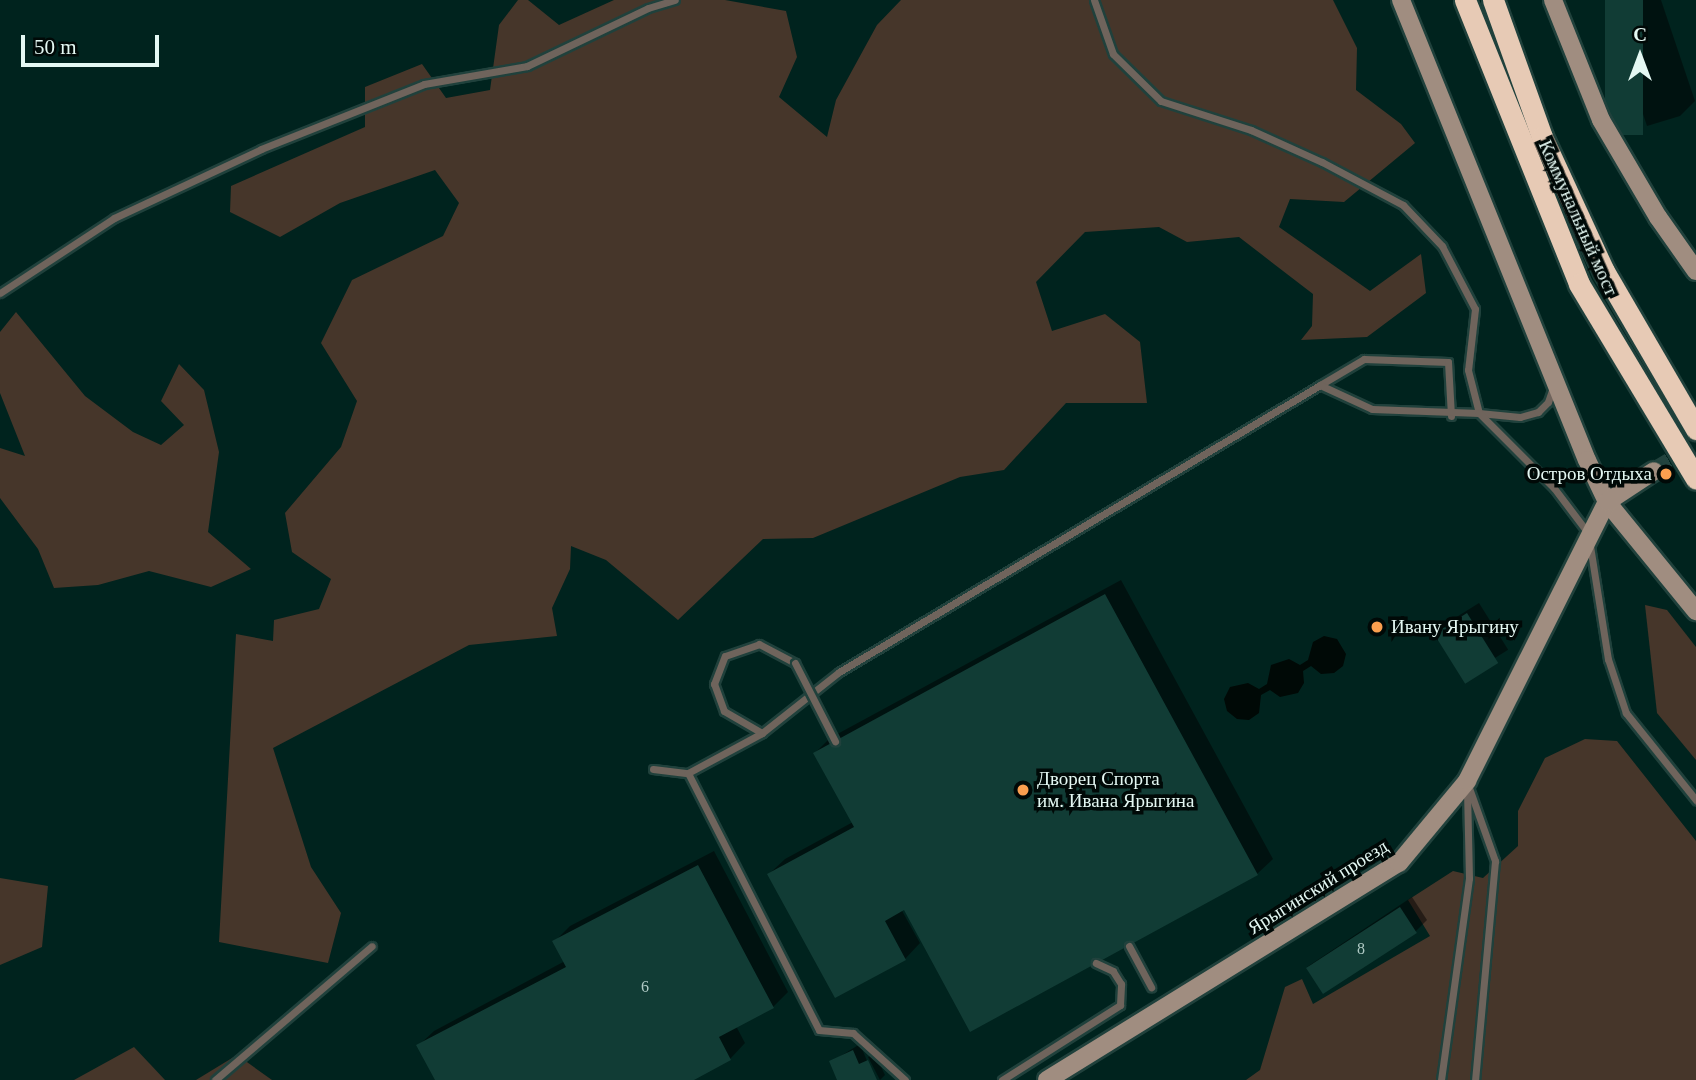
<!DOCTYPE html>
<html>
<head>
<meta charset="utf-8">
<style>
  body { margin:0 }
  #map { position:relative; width:1696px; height:1080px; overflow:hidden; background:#00231e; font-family:Georgia,serif }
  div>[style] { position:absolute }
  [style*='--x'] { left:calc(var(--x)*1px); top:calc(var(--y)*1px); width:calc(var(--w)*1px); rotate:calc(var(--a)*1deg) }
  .green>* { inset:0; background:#46362a }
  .water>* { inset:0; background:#000906 }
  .shadow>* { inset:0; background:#0007; transform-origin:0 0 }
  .building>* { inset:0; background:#113c35; transform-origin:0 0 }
  .secondary-tunnel>* { height:18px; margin-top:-9px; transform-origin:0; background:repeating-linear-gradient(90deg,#22433e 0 18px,transparent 0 27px) }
  .roads { filter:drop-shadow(2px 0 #20413c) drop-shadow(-2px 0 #20413c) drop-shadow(0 2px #20413c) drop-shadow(0 -2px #20413c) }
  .lane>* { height:7px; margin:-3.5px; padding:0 3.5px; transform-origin:3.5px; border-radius:3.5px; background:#6f645c }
  .secondary>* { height:18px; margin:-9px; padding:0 9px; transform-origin:9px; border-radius:9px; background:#a08d80 }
  .highway>* { height:21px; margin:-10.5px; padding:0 10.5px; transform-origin:10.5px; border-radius:10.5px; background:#e7cab5 }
  .bridges { filter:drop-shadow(2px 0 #20413c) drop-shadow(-2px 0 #20413c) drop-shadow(0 2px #20413c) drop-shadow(0 -2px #20413c) }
  .lane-bridge>* { height:7px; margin:-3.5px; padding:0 3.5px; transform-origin:3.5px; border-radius:3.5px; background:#6f645c }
  .dots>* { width:19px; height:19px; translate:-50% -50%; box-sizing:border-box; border:4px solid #000907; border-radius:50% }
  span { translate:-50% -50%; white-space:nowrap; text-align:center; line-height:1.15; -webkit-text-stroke:7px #000907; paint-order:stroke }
  .number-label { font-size:16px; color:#afc9c4 }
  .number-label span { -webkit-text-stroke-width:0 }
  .street-label { font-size:19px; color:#e4f8f3 }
  .poi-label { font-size:19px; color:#e4f8f3 }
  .right { translate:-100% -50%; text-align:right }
  .left { translate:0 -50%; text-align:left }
  .north { position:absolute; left:1605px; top:21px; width:70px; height:70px; -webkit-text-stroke:5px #000907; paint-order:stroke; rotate:0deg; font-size:19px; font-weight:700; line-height:28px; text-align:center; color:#e4f8f3 }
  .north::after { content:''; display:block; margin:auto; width:24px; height:32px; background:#e4f8f3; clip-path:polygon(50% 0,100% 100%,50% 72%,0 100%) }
  .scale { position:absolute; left:21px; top:35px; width:138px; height:32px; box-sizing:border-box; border:4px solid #e4f8f3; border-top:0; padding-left:9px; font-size:21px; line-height:24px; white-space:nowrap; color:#e4f8f3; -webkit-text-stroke:5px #000907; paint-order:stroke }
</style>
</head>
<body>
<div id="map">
  <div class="green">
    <i style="clip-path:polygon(518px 0,528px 0,559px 25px,614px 0,725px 0,786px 11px,797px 57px,779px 97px,827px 137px,836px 100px,877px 25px,901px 0,1333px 0,1357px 48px,1356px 90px,1401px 124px,1415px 143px,1344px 202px,1290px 199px,1279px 227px,1370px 291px,1421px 254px,1426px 293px,1367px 337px,1301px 340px,1312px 326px,1313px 294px,1239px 237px,1187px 242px,1159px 227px,1085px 232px,1036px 282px,1052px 331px,1105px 314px,1140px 342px,1147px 403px,1066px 403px,1004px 470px,960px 477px,813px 538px,763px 539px,678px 620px,606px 560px,571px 546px,570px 569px,552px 608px,557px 636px,469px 645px,273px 748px,311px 867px,341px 913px,328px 963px,219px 942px,236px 634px,273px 641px,274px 620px,319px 609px,331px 579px,292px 552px,285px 513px,341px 447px,357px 401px,321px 343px,352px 280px,443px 236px,459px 203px,435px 170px,340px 203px,280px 237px,230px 212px,231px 186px,365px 127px,365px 87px,422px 64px,446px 98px,490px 90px,499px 25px)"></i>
    <i style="clip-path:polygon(16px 312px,85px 396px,133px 432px,161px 445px,184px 425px,161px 401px,179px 364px,204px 390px,219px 452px,208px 532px,251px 569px,211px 587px,149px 571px,98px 585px,54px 588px,38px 549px,0 498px,0 448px,25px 456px,0 393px,0 332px)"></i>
    <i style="clip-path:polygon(1645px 605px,1667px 610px,1696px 647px,1696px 760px,1657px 713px)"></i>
    <i style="clip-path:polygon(1585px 739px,1617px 741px,1696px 841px,1696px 1080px,1246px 1080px,1260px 1070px,1285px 987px,1302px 979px,1313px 1004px,1430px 936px,1408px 900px,1453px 871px,1483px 878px,1518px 846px,1518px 811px,1545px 758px)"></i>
    <i style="clip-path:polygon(0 878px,48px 886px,42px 947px,0 965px)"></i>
    <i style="clip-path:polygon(134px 1047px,165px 1080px,74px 1080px)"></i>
    <i style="clip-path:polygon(237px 1055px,272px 1080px,196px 1080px)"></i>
  </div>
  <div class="water">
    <i style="clip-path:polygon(1324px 636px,1337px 639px,1346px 654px,1343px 666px,1334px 673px,1321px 674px,1311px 666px,1303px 671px,1304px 683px,1298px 693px,1280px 697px,1270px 690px,1261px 695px,1259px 713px,1249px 720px,1237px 719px,1227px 711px,1224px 699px,1230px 687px,1248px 683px,1259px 689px,1267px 684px,1271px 665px,1289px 659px,1300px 665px,1308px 660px,1313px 642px)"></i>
  </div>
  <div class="shadow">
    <i style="clip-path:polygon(1605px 0,1661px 0,1695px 101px,1680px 116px,1647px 126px)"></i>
    <i style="clip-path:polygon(1121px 580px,1273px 859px,1257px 874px,901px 909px,920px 943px,905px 959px,769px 874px,785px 859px,853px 822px,815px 753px,830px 738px)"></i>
    <i style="left:1479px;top:603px;width:55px;height:53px;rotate:58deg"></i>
    <i style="clip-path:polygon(714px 851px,788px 992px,773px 1007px,736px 1026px,745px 1043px,730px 1059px,690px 1080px,437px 1080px,418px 1046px,434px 1031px,565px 961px,555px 941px,570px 926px)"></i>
    <i style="clip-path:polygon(1412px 897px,1427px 920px,1416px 931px,1307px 967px)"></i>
    <i style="clip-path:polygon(860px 1044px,875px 1080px,839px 1080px,831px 1062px)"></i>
    <i style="clip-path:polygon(875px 1054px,885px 1075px,880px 1080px,868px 1057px)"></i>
  </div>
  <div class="building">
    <i style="left:1605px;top:0;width:38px;height:135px"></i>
    <i style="clip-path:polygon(1105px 594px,1258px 875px,970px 1032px,904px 910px,885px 921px,906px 960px,835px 998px,767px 874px,854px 827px,813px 753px)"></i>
    <i style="left:1467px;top:613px;width:59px;height:39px;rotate:58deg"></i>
    <i style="clip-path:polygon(698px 865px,774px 1008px,719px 1037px,731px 1060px,694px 1080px,435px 1080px,416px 1045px,566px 967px,552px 941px)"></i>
    <i style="left:1400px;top:907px;width:31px;height:112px;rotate:57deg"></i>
    <i style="clip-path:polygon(853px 1050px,859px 1064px,868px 1060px,877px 1080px,837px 1080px,829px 1061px)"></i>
  </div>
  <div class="secondary-tunnel">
    <i style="--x:1654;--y:471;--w:49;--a:-30.8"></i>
  </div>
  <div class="roads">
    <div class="lane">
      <i style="--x:1094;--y:0;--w:57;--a:70.6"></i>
      <i style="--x:1113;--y:54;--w:67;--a:44.4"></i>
      <i style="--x:1161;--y:101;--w:95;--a:17.9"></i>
      <i style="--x:1251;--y:130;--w:78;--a:24.3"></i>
      <i style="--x:1322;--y:162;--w:92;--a:28"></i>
      <i style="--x:1403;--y:205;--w:57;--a:46.4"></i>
      <i style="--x:1442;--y:246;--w:71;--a:62.4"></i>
      <i style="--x:1475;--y:309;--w:61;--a:96.5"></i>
      <i style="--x:1468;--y:370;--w:44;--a:75.7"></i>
      <i style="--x:1479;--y:413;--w:41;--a:5.6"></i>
      <i style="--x:1520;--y:417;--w:19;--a:-16"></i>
      <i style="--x:1538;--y:412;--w:14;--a:-45"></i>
      <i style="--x:1548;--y:402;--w:18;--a:-71"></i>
      <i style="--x:0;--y:293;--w:136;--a:-33.3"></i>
      <i style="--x:114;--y:218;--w:162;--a:-25.1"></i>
      <i style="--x:261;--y:149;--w:175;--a:-21.7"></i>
      <i style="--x:424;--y:84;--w:105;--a:-9.9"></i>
      <i style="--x:527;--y:66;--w:134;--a:-25.6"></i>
      <i style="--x:648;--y:8;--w:28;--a:-17"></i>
      <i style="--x:1320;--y:385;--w:51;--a:-30.6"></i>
      <i style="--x:1364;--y:359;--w:84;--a:2"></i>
      <i style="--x:1448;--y:362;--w:54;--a:86.8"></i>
      <i style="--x:762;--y:733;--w:44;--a:-149.9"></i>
      <i style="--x:724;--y:711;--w:29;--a:-110"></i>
      <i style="--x:714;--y:684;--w:30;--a:-69"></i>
      <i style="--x:725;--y:656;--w:36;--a:-19"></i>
      <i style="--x:759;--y:644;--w:41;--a:27.8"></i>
      <i style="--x:653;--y:769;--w:35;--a:7"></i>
      <i style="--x:688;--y:773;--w:84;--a:-28.4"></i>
      <i style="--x:762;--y:733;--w:98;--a:-38.4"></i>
      <i style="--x:839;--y:672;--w:560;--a:-30.82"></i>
      <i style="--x:1320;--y:385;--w:57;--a:24.8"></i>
      <i style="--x:1372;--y:409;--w:107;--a:2.1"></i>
      <i style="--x:1479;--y:413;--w:106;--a:45"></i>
      <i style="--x:1554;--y:488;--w:56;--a:52.9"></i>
      <i style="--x:1588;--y:533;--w:128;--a:81"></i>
      <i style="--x:1608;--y:659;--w:57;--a:71.6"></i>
      <i style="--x:1626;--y:713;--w:112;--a:51.2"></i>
      <i style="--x:688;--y:773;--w:288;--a:63"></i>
      <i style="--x:819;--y:1030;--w:34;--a:5"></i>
      <i style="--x:853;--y:1033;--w:70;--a:42.1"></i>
      <i style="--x:1468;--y:785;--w:81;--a:70.4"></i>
      <i style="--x:1495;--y:861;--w:220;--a:95.2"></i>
      <i style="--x:1129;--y:946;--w:47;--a:61.8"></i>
      <i style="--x:215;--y:1080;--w:206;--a:-40.5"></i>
      <i style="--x:1002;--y:1080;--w:140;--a:-32.4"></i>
      <i style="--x:1120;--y:1005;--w:21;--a:-87"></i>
      <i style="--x:1121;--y:984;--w:15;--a:-122"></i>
      <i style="--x:1113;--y:971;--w:19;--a:-155"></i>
      <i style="--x:1441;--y:1080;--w:204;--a:-82.1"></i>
      <i style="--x:1469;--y:878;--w:90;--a:-91.3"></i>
    </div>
    <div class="secondary">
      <i style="--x:1401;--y:0;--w:496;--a:68"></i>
      <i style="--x:1587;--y:460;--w:47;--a:64.5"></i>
      <i style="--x:1607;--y:502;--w:141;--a:50.8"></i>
      <i style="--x:1553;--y:0;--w:129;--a:68.2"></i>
      <i style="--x:1601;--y:120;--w:113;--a:59.6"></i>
      <i style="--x:1658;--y:217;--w:66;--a:54.9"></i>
      <i style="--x:1047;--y:1080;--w:414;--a:-31.7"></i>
      <i style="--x:1399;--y:863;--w:107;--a:-50.3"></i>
      <i style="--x:1467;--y:781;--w:312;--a:-63.4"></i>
      <i style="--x:1607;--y:502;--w:56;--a:-33.4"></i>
    </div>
    <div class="highway">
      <i style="--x:1465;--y:0;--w:306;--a:68.1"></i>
      <i style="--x:1579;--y:284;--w:227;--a:59"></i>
      <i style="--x:1493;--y:0;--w:145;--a:70.3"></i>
      <i style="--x:1542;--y:137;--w:148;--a:65.2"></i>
      <i style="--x:1604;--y:271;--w:183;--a:59.8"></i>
    </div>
  </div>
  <div class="bridges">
    <div class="lane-bridge">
      <i style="--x:795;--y:663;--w:88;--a:62.9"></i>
    </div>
  </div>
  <div class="dots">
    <i style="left:1666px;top:474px;background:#fa9f4f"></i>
    <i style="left:1377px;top:627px;background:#fa9f4f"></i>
    <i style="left:1023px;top:790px;background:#fa9f4f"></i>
  </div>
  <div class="number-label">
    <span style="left:1361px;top:949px">8</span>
    <span style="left:645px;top:987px">6</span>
  </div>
  <div class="street-label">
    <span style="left:1578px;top:218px;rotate:66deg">Коммунальный мост</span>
    <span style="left:1318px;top:887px;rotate:-32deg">Ярыгинский проезд</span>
  </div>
  <div class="poi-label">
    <span class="right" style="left:1652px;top:474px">Остров Отдыха</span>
    <span class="left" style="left:1391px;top:627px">Ивану Ярыгину</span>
    <span class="left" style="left:1037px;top:790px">Дворец Спорта<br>им. Ивана Ярыгина</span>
  </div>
  <div class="north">С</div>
  <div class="scale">50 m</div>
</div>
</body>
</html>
